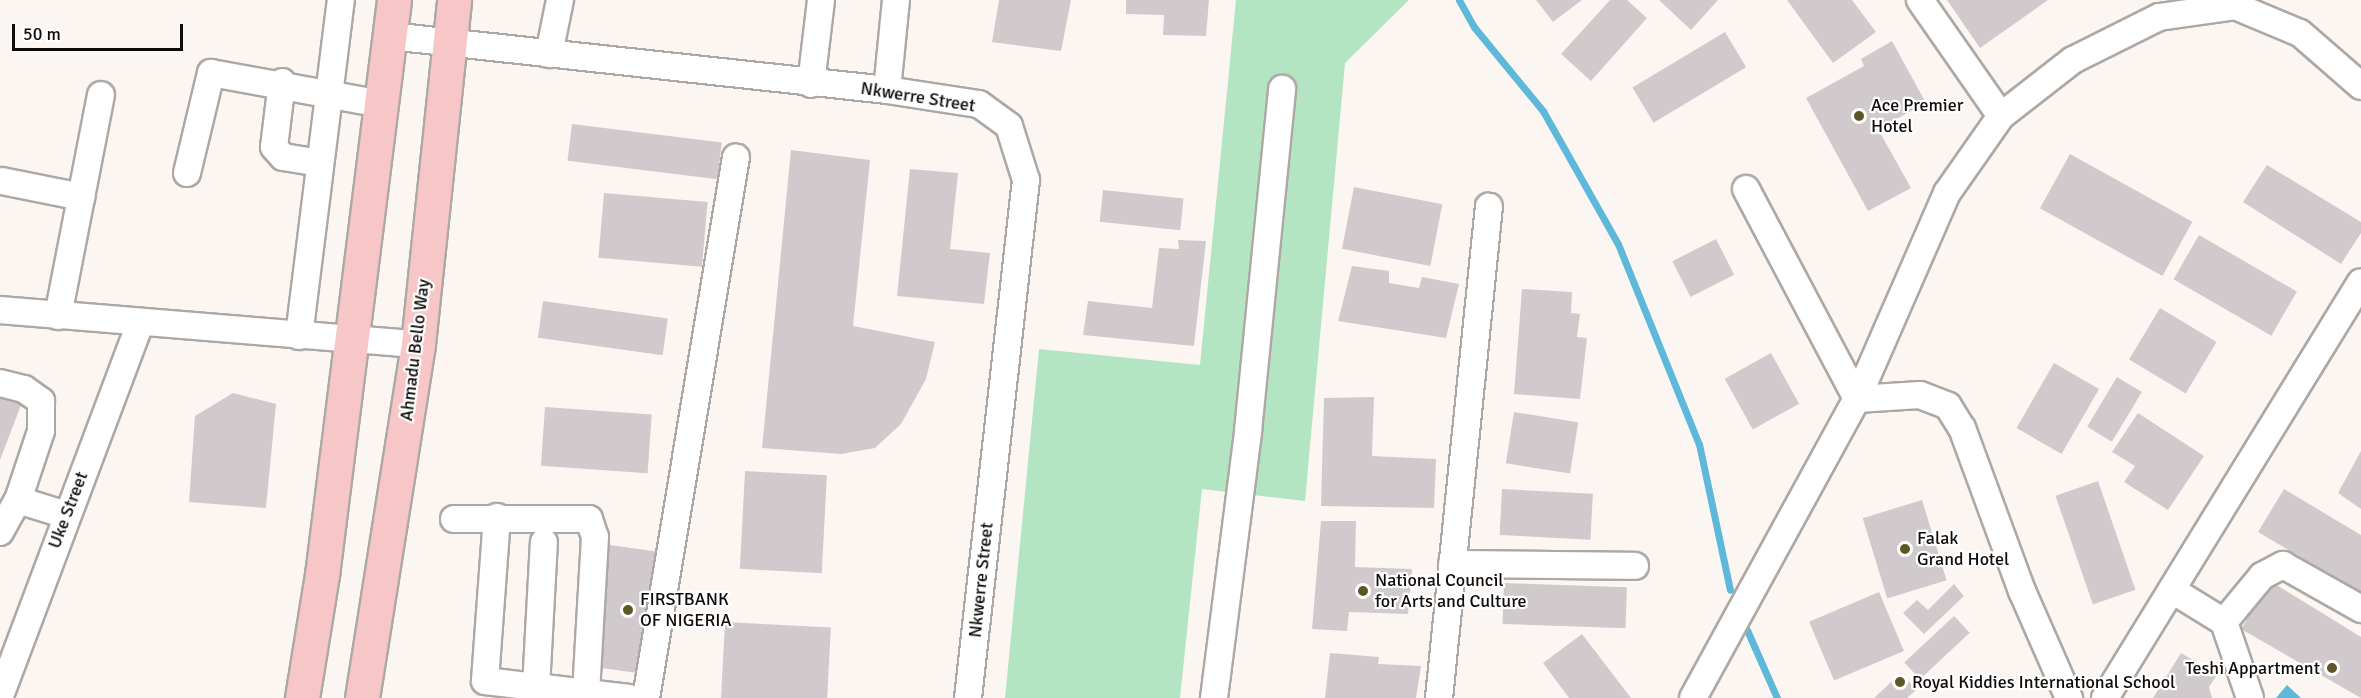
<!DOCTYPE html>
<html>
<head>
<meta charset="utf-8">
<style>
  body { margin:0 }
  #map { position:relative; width:2361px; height:698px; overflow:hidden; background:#fcf6f2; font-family:Signika,sans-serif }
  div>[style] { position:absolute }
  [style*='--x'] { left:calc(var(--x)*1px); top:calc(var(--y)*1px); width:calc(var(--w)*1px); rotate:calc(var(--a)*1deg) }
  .green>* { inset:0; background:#b3e5c2 }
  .water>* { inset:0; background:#5db8d9 }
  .stream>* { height:7px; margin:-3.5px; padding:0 3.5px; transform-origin:3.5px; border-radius:3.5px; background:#5db8d9 }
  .building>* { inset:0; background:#d1cacd; transform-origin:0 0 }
  .roads { filter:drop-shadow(2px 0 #aea8a4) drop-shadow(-2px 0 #aea8a4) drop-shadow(0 2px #aea8a4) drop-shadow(0 -2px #aea8a4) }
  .minor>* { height:26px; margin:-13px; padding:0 13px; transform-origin:13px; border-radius:13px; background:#fff }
  .major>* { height:33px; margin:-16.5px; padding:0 16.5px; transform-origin:16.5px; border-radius:16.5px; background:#f7c6c7 }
  .dots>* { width:16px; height:16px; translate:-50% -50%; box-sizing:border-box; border:3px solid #fff; border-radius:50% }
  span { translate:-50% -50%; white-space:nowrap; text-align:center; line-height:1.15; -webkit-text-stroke:4.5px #fff; paint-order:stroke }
  .street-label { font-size:18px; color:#0e0c0b }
  .poi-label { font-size:18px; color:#0e0c0b }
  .left { translate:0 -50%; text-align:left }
  .right { translate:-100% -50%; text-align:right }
  .scale { position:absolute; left:12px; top:24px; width:171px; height:27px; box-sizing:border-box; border:3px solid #0e0c0b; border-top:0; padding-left:8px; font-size:18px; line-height:21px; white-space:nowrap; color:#0e0c0b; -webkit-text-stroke:4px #fff; paint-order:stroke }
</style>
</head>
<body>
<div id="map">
  <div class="green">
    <i style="clip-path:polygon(1236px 0,1409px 0,1345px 63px,1305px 501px,1202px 489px,1180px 698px,1005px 698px,1039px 349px,1200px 365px)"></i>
  </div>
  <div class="water">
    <i style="clip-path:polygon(2287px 685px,2301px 698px,2302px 698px,2276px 698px)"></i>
  </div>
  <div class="stream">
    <i style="--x:1459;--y:0;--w:31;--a:61"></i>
    <i style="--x:1474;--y:27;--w:109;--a:50.6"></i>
    <i style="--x:1543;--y:111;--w:153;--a:60.6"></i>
    <i style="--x:1618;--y:244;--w:216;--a:68"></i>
    <i style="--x:1699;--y:444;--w:149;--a:78"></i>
    <i style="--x:1747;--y:630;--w:74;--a:66.2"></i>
  </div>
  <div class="building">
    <i style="clip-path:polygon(999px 0,1071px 0,1061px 51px,992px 42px)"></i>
    <i style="clip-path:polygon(1126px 0,1209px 0,1206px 36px,1163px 35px,1164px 15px,1126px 14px)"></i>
    <i style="clip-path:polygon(1536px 0,1582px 0,1553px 22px)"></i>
    <i style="clip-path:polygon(1610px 0,1627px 0,1647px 18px,1591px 81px,1561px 54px)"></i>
    <i style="clip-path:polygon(1659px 0,1718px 0,1691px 30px)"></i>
    <i style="clip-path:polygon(1787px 0,1852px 0,1876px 32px,1833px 63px)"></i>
    <i style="clip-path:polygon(1947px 0,2048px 0,1980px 48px)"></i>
    <i style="left:1725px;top:32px;width:41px;height:108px;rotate:59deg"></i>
    <i style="clip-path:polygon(1892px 41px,1926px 103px,1878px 129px,1911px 188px,1868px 211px,1806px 98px,1864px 66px,1861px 59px)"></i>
    <i style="left:572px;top:124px;width:151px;height:37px;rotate:7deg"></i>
    <i style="clip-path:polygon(791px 150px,870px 160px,853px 326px,935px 342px,926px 379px,901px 424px,875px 448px,841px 454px,762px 448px)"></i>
    <i style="left:2070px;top:154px;width:140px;height:62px;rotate:29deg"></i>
    <i style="clip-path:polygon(2267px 165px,2361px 222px,2361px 233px,2341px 264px,2243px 202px)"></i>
    <i style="clip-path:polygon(910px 169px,958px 173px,950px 249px,990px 253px,984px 304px,897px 296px)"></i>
    <i style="left:1354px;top:187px;width:90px;height:63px;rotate:11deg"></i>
    <i style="left:1103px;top:190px;width:81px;height:32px;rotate:6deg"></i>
    <i style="left:604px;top:193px;width:104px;height:65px;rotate:5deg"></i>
    <i style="left:2199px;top:235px;width:113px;height:51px;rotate:30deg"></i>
    <i style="left:1716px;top:239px;width:40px;height:49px;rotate:63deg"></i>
    <i style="clip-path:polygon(1178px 240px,1206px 241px,1194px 346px,1083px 335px,1088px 301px,1152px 308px,1159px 248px,1179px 249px)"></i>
    <i style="clip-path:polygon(1352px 266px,1389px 271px,1389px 283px,1419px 288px,1422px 277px,1459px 284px,1446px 338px,1338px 321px)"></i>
    <i style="clip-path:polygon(1522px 289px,1572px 292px,1571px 313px,1580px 314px,1577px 337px,1587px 338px,1580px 399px,1514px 394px)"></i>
    <i style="left:543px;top:301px;width:126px;height:37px;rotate:8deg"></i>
    <i style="left:2160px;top:308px;width:66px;height:60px;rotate:31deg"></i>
    <i style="left:1771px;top:353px;width:58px;height:53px;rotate:61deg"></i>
    <i style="left:2054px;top:363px;width:52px;height:75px;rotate:30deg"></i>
    <i style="left:2117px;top:377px;width:29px;height:58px;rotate:31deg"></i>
    <i style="clip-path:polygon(0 392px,23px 400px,0 460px)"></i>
    <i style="clip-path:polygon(233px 393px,276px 404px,266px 508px,189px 502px,195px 416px)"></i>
    <i style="clip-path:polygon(1374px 397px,1372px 456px,1436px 459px,1434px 508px,1321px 506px,1324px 398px)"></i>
    <i style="left:545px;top:407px;width:107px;height:59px;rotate:4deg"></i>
    <i style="left:1514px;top:412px;width:65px;height:52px;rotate:9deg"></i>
    <i style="clip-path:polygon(2138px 413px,2204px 456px,2168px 510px,2124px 482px,2135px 466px,2112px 452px)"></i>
    <i style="clip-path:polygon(2361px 451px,2361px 509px,2338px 493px)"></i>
    <i style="left:745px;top:471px;width:82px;height:98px;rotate:3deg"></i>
    <i style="left:2098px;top:481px;width:115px;height:45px;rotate:71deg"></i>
    <i style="left:1502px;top:489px;width:91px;height:46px;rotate:3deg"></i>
    <i style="clip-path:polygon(2284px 489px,2361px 535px,2361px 593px,2258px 532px)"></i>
    <i style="left:1922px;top:500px;width:84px;height:62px;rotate:73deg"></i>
    <i style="clip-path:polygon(1321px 521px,1356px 521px,1355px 567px,1412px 569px,1408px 614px,1349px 612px,1347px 631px,1312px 629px)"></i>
    <i style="left:610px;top:545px;width:50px;height:123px;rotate:8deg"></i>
    <i style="clip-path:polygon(2270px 581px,2361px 637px,2361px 698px,2241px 629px)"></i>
    <i style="left:1504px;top:583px;width:123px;height:41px;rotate:2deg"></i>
    <i style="clip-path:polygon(1954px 584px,1964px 596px,1924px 634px,1903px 613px,1917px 600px,1928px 610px)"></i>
    <i style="left:1879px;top:592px;width:64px;height:76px;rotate:67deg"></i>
    <i style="left:1954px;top:616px;width:23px;height:68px;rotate:47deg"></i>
    <i style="left:725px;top:622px;width:106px;height:76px;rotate:3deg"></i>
    <i style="clip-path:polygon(1582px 634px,1631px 698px,1569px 698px,1543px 663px)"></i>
    <i style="clip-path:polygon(1330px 653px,1379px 657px,1378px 664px,1421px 666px,1416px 698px,1325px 698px)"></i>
    <i style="clip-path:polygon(2181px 653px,2217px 675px,2209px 687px,2212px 698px,2153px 698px)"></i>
    <i style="clip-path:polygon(1901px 673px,1916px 690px,1907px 698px,1874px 698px)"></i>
  </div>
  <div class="roads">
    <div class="minor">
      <i style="--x:1920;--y:0;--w:141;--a:55.1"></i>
      <i style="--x:390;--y:36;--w:500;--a:6.2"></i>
      <i style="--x:887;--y:90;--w:93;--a:8.7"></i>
      <i style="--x:979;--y:104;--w:37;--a:36"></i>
      <i style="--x:1009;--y:126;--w:57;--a:72.5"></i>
      <i style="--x:1026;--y:180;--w:521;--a:96.39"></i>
      <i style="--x:549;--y:54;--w:55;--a:-78.5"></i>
      <i style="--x:282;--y:82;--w:65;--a:97"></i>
      <i style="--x:274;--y:147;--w:13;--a:48"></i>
      <i style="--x:283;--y:157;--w:37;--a:9"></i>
      <i style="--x:811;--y:84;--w:85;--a:-83.2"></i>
      <i style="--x:887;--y:90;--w:90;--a:-84.3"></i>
      <i style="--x:187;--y:173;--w:103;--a:-76.5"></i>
      <i style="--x:211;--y:73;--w:174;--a:10.3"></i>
      <i style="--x:2;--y:181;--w:81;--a:11.4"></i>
      <i style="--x:1746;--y:189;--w:238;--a:62.1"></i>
      <i style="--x:1857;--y:399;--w:63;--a:-3.6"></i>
      <i style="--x:1920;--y:395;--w:30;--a:21"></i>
      <i style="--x:1948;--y:406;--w:26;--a:58"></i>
      <i style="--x:1962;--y:428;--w:174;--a:69.8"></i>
      <i style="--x:2022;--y:591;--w:117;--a:66.3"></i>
      <i style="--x:0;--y:310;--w:419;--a:4.7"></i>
      <i style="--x:58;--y:316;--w:225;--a:-79"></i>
      <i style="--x:299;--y:336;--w:339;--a:-82.9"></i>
      <i style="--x:0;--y:383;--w:25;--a:14"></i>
      <i style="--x:24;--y:389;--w:21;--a:35"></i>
      <i style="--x:41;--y:401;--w:30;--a:90"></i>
      <i style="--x:41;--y:431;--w:73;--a:108.4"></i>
      <i style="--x:497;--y:517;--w:164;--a:94.2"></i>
      <i style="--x:485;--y:681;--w:145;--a:6.7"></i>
      <i style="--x:454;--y:519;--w:135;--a:0"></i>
      <i style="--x:589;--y:519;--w:19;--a:72"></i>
      <i style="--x:595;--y:537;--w:155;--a:93.3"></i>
      <i style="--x:0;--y:532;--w:37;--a:-61"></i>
      <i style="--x:18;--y:500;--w:50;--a:17.4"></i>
      <i style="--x:1452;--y:564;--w:183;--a:0.6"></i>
      <i style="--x:2172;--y:590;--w:61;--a:31.6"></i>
      <i style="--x:2224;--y:622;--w:80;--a:71.1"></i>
      <i style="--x:2224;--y:622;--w:60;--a:-50.4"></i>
      <i style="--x:2262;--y:576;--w:24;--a:-28"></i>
      <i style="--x:2283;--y:565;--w:90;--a:29.4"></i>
      <i style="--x:536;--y:688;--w:146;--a:-86.9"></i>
      <i style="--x:0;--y:696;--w:397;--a:-69.4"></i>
      <i style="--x:646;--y:698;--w:548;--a:-80.55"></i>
      <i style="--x:1214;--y:698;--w:269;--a:-82.7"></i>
      <i style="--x:1248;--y:431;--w:344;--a:-84.3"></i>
      <i style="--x:1439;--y:698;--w:494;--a:-84.2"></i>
      <i style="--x:1693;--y:698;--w:341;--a:-61.3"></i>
      <i style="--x:1857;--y:399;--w:225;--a:-66.4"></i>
      <i style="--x:1947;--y:193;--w:94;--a:-55"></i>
      <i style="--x:2001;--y:116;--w:91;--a:-37.9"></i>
      <i style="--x:2073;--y:60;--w:96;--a:-26.6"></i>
      <i style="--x:2159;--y:17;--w:77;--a:-8.2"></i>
      <i style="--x:2235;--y:6;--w:70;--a:22.6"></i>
      <i style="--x:2300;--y:33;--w:81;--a:41"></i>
      <i style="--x:2105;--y:698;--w:488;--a:-58.4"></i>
    </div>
    <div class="major">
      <i style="--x:302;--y:698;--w:125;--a:-80.8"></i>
      <i style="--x:322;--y:575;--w:579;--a:-82.86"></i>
      <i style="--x:362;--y:698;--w:358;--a:-81"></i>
      <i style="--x:418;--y:344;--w:346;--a:-84"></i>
    </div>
  </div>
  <div class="dots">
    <i style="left:1859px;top:116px;background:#5c5724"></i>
    <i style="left:1905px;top:549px;background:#5c5724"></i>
    <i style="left:1363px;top:591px;background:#5c5724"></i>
    <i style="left:628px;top:610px;background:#5c5724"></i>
    <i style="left:2332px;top:668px;background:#5c5724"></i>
    <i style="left:1900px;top:682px;background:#5c5724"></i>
  </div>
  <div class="street-label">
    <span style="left:918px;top:97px;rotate:9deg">Nkwerre Street</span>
    <span style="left:415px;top:350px;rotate:-83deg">Ahmadu Bello Way</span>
    <span style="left:68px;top:510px;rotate:-69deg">Uke Street</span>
    <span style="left:981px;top:580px;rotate:-84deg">Nkwerre Street</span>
  </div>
  <div class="poi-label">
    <span class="left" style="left:1871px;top:116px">Ace Premier<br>Hotel</span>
    <span class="left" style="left:1917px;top:549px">Falak<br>Grand Hotel</span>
    <span class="left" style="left:1375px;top:591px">National Council<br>for Arts and Culture</span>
    <span class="left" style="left:640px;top:610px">FIRSTBANK<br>OF NIGERIA</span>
    <span class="right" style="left:2320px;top:668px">Teshi Appartment</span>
    <span class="left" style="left:1912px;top:682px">Royal Kiddies International School</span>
  </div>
  <div class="scale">50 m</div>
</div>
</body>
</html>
